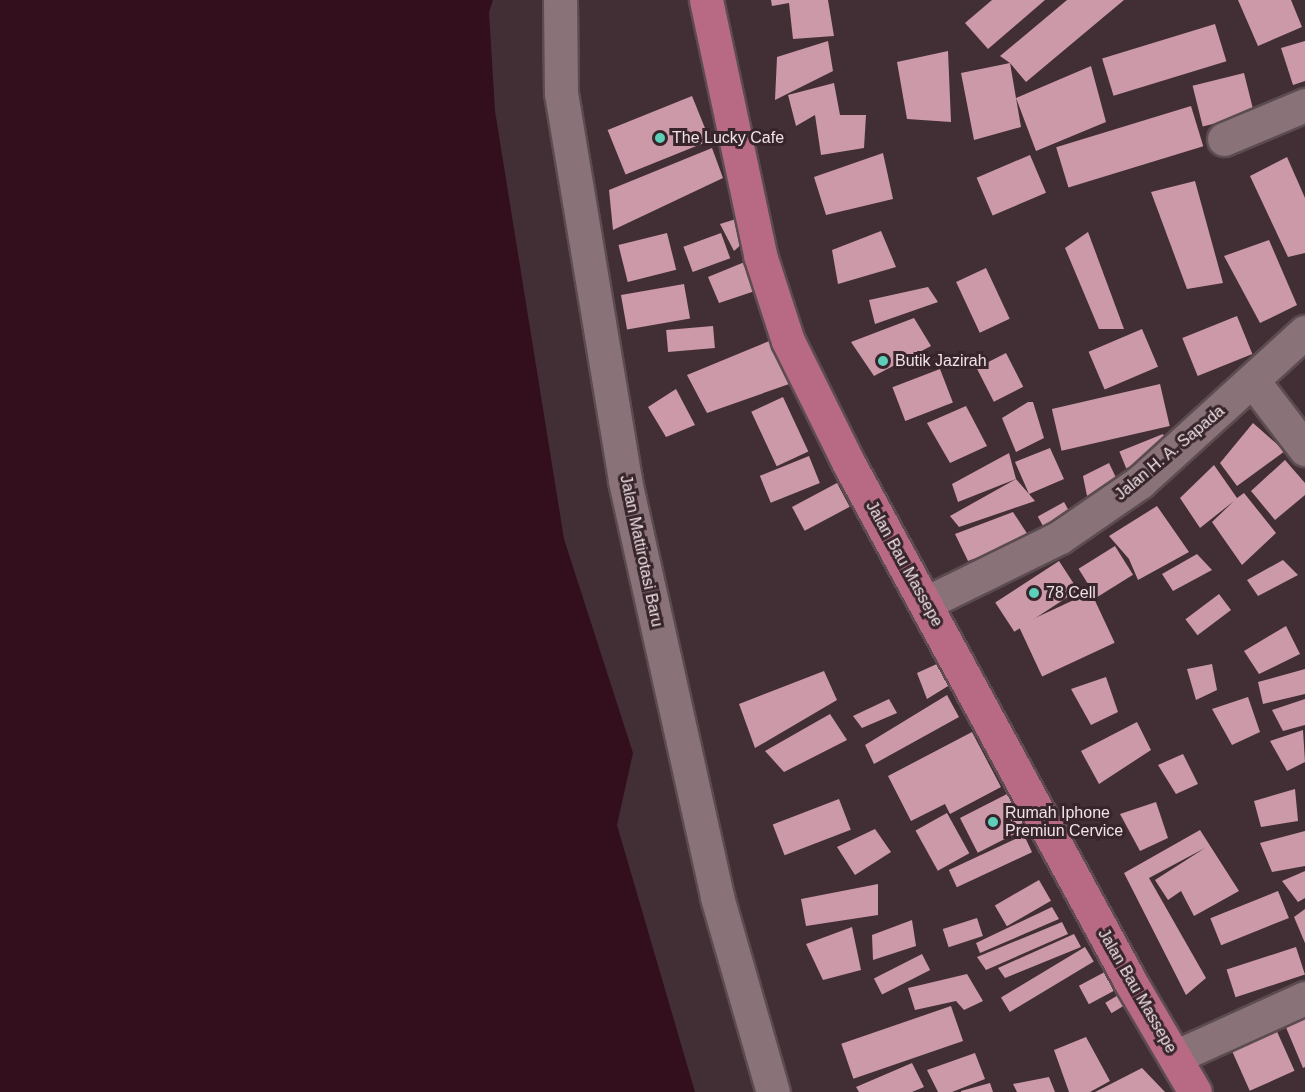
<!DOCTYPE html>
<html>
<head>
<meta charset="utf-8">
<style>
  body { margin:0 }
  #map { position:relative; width:1305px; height:1092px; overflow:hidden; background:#422f35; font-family:Arial,sans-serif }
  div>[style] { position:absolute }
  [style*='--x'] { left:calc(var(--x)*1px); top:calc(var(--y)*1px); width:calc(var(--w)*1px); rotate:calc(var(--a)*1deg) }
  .water>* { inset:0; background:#330e1c }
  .building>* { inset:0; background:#cc99a8; transform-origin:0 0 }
  .roads { filter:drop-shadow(2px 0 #5c4c51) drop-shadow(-2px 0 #5c4c51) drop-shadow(0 2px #5c4c51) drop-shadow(0 -2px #5c4c51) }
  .street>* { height:33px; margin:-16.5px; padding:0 16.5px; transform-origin:16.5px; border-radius:16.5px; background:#897379 }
  .highway>* { height:33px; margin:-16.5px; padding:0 16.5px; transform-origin:16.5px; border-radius:16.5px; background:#b86a84 }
  .dots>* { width:16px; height:16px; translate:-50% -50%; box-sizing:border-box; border:3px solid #37252b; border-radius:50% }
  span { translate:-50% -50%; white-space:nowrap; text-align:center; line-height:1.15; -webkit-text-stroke:6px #37252b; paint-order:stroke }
  .poi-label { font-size:16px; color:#f0e3e6 }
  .left { translate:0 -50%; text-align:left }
  .street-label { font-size:16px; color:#f0e3e6 }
</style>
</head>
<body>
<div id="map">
  <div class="water">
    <i style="clip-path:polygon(0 0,493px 0,489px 12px,495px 111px,564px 539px,633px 753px,617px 825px,695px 1092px,0 1092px)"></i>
  </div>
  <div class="building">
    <i style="clip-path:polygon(771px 0,828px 0,834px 36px,793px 39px,789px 3px,772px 6px)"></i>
    <i style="clip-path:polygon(992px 0,1045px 0,988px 49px,965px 23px)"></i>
    <i style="clip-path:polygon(1067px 0,1124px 0,1026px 82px,1010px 63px,1016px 98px,1091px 66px,1106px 122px,1036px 151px,1016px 98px,1021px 127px,974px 140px,961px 73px,1010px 63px,1000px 56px)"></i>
    <i style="clip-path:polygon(1238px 0,1291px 0,1302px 27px,1258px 46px)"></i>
    <i style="left:1215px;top:24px;width:39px;height:118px;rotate:73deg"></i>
    <i style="clip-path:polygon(828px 41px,833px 71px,775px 100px,777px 57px)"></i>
    <i style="clip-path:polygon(1305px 41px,1305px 81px,1293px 85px,1281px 48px)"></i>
    <i style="clip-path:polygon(948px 51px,951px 122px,907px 119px,897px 62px)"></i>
    <i style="left:1244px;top:73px;width:42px;height:53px;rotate:76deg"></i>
    <i style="clip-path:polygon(834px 83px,840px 115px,866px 115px,864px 148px,821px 155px,815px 115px,796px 126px,788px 95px)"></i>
    <i style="left:692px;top:96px;width:48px;height:91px;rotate:68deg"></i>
    <i style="left:1191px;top:106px;width:42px;height:141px;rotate:73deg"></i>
    <i style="clip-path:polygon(712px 148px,723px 178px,613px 230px,609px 190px)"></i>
    <i style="clip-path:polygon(883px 153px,893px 199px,826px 215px,814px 177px)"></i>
    <i style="left:1030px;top:155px;width:41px;height:58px;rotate:67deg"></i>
    <i style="clip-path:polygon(1287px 157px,1305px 198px,1305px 253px,1288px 257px,1250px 176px)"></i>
    <i style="clip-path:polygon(1195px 181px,1223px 283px,1187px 289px,1151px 192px)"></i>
    <i style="clip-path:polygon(736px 219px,745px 241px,734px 251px,720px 224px)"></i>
    <i style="clip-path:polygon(881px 231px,896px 267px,838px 284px,832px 250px)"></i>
    <i style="clip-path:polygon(1088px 232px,1124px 329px,1099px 329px,1065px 248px)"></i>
    <i style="left:667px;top:233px;width:38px;height:50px;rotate:76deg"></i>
    <i style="left:721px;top:233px;width:27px;height:40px;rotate:70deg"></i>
    <i style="clip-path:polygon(1269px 240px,1297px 305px,1260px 323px,1224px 256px)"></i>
    <i style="clip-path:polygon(752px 259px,758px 290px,719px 303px,708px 277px)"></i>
    <i style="left:986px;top:268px;width:56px;height:33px;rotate:65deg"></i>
    <i style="left:684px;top:284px;width:35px;height:64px;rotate:80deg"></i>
    <i style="clip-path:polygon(928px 287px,938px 302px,875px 324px,869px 300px)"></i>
    <i style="left:1237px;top:316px;width:41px;height:59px;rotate:68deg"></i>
    <i style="clip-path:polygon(914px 318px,931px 346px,874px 376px,851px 342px)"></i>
    <i style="left:713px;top:326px;width:22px;height:47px;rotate:85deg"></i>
    <i style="left:1142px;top:329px;width:41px;height:58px;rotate:67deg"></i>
    <i style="clip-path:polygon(774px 339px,792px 383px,707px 413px,687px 375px)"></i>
    <i style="left:1006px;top:353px;width:38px;height:33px;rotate:63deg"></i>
    <i style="left:940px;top:369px;width:36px;height:51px;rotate:69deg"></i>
    <i style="left:1160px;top:384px;width:43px;height:111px;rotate:77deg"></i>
    <i style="clip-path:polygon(676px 389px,695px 425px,666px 437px,648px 407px)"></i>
    <i style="left:783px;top:397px;width:60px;height:35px;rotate:65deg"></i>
    <i style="clip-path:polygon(1028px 402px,1033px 402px,1044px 438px,1016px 452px,1002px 418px)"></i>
    <i style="clip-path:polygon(966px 406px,987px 446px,950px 463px,927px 423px)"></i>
    <i style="clip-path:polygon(1253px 423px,1285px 451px,1237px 486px,1220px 463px)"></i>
    <i style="left:1163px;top:434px;width:18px;height:47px;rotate:68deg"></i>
    <i style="clip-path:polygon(1050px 448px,1064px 479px,1029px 494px,1035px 501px,959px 527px,950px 516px,1016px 479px,1029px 494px,1015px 462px)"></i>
    <i style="clip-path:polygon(1009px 453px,1016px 479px,958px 502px,952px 484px)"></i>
    <i style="left:809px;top:456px;width:29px;height:53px;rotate:68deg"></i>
    <i style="clip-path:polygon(1285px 460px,1305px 483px,1305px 495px,1275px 520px,1251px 491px)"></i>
    <i style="clip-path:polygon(1109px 463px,1120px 486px,1087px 496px,1083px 476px)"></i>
    <i style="clip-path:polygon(1214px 465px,1237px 498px,1244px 493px,1276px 533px,1242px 565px,1212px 522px,1234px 501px,1200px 528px,1180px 498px)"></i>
    <i style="left:837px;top:483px;width:27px;height:51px;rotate:62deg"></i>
    <i style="left:1064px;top:502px;width:21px;height:30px;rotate:61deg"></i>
    <i style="clip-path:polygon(1157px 506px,1189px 552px,1138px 580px,1129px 559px,1109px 536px)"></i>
    <i style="clip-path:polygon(1013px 512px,1030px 538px,968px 561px,955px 534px)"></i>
    <i style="left:1115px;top:546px;width:34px;height:43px;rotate:58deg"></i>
    <i style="clip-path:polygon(1197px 554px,1212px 570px,1173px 591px,1162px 574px)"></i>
    <i style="clip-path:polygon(1283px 560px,1298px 575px,1258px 596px,1247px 580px)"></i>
    <i style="left:1059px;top:561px;width:35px;height:76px;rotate:57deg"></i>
    <i style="left:1091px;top:592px;width:56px;height:80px;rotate:65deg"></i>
    <i style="left:1219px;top:594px;width:20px;height:42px;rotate:53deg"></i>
    <i style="clip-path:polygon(1286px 626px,1300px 654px,1259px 674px,1244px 651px)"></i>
    <i style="clip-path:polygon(950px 658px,961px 678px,927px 699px,917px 673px)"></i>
    <i style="clip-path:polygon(1212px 664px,1217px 690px,1196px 700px,1187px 669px)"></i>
    <i style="clip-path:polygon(1305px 669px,1305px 694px,1263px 704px,1258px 682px)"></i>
    <i style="clip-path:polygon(824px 671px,837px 700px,755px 748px,739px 704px)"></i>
    <i style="clip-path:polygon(1106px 677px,1118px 712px,1091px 725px,1071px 689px)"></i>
    <i style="clip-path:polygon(947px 695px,959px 717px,874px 764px,865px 745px)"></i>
    <i style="clip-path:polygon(1248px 697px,1260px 732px,1232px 745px,1212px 709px)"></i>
    <i style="clip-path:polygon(889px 699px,897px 713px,862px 728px,853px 716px)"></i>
    <i style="clip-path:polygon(1305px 699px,1305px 725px,1283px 731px,1272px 710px)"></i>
    <i style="clip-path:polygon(830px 714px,847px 740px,784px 772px,765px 751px)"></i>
    <i style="clip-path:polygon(1137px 722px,1151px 750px,1099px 784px,1081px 751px)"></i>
    <i style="clip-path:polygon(1303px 730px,1305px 762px,1287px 771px,1270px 741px)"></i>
    <i style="clip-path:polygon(972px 732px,1001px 787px,950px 814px,945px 804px,911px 821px,888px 776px)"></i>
    <i style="clip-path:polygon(1183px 754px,1198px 784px,1176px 794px,1158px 765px)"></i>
    <i style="clip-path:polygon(1295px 789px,1298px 821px,1261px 827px,1254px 801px)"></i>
    <i style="left:1009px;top:793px;width:39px;height:55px;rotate:63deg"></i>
    <i style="left:839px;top:799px;width:33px;height:71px;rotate:69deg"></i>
    <i style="clip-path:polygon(1156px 802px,1168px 838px,1140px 851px,1120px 814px)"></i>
    <i style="left:947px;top:813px;width:46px;height:36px;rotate:61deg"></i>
    <i style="clip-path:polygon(875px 829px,891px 852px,855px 875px,837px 847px)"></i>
    <i style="clip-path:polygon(1200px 830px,1239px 891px,1194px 916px,1181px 891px,1168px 900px,1155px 880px,1205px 848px,1149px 878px,1206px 978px,1186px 995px,1124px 873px)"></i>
    <i style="clip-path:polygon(1305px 831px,1305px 866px,1272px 872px,1260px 843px)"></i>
    <i style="left:1024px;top:835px;width:19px;height:83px;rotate:65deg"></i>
    <i style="clip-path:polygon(1305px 871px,1305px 898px,1298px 902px,1282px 881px)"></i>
    <i style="left:1039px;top:880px;width:24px;height:51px;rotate:60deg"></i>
    <i style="clip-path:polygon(878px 884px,878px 915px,806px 926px,801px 899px)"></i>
    <i style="left:1278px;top:891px;width:29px;height:73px;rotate:68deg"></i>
    <i style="clip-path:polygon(1052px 907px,1059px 919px,980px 953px,976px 943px)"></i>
    <i style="clip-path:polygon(1305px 909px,1305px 943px,1294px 917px)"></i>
    <i style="left:977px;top:918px;width:19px;height:36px;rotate:72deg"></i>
    <i style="clip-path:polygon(912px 920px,916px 946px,873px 960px,872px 935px)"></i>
    <i style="clip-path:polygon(1062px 922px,1068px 934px,986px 970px,977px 957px)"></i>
    <i style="clip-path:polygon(852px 927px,861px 970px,823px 980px,806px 944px)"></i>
    <i style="clip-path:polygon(1074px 934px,1081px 947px,1005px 978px,998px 968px)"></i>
    <i style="left:1085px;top:947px;width:17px;height:98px;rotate:59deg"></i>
    <i style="left:1296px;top:947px;width:29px;height:73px;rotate:72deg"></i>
    <i style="left:922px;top:954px;width:18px;height:54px;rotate:63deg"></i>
    <i style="left:1116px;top:966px;width:21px;height:42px;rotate:62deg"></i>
    <i style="clip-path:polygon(967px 974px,983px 1001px,964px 1010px,956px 1001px,915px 1010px,908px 988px)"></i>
    <i style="left:1125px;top:991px;width:12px;height:23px;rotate:59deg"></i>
    <i style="left:951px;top:1006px;width:37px;height:116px;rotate:71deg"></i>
    <i style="clip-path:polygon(1305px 1017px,1305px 1067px,1303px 1068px,1285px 1025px)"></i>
    <i style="left:1275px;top:1027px;width:48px;height:49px;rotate:66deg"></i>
    <i style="clip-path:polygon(1086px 1037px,1110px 1081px,1090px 1092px,1069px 1092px,1054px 1050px)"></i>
    <i style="clip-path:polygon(975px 1053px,985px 1079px,952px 1092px,938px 1092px,927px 1070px)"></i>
    <i style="clip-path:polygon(912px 1063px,924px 1087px,912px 1092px,859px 1092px,856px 1087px)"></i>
    <i style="clip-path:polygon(1142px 1068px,1165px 1092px,1095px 1092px)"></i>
    <i style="clip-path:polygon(1049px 1077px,1055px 1092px,1017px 1092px,1013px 1084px)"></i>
    <i style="clip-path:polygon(990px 1083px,993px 1092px,961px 1092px,961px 1091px)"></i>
  </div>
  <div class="roads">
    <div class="street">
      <i style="--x:560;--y:0;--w:93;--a:89.4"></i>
      <i style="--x:561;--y:93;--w:393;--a:80.6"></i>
      <i style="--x:625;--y:481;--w:426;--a:77.5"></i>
      <i style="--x:717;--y:897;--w:203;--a:74"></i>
      <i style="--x:1224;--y:139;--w:88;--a:-22.8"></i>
      <i style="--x:1253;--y:381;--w:86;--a:52.6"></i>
      <i style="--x:926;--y:603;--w:149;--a:-26.2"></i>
      <i style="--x:1060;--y:537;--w:97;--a:-34.5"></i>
      <i style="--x:1140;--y:482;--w:223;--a:-42.3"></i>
      <i style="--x:1175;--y:1057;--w:143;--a:-24.4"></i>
    </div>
    <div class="highway">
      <i style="--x:706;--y:0;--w:261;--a:78"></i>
      <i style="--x:760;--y:255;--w:90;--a:72"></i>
      <i style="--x:788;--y:341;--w:137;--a:63.6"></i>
      <i style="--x:849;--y:464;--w:591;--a:61.48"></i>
      <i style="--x:1131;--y:983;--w:126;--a:59.6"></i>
    </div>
  </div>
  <div class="dots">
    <i style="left:660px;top:138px;background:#5dceb9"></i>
    <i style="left:883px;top:361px;background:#5dceb9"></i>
    <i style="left:1034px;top:593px;background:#5dceb9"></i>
    <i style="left:993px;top:822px;background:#5dceb9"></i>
  </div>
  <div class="poi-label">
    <span class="left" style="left:672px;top:138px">The Lucky Cafe</span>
    <span class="left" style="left:895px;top:361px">Butik Jazirah</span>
    <span class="left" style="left:1046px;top:593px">78 Cell</span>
    <span class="left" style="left:1005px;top:822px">Rumah Iphone<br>Premiun Cervice</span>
  </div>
  <div class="street-label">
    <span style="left:1170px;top:453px;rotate:-40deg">Jalan H. A. Sapada</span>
    <span style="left:641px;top:551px;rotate:78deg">Jalan Mattirotasi Baru</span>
    <span style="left:904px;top:564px;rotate:61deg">Jalan Bau Massepe</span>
    <span style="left:1137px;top:991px;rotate:60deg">Jalan Bau Massepe</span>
  </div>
</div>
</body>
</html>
